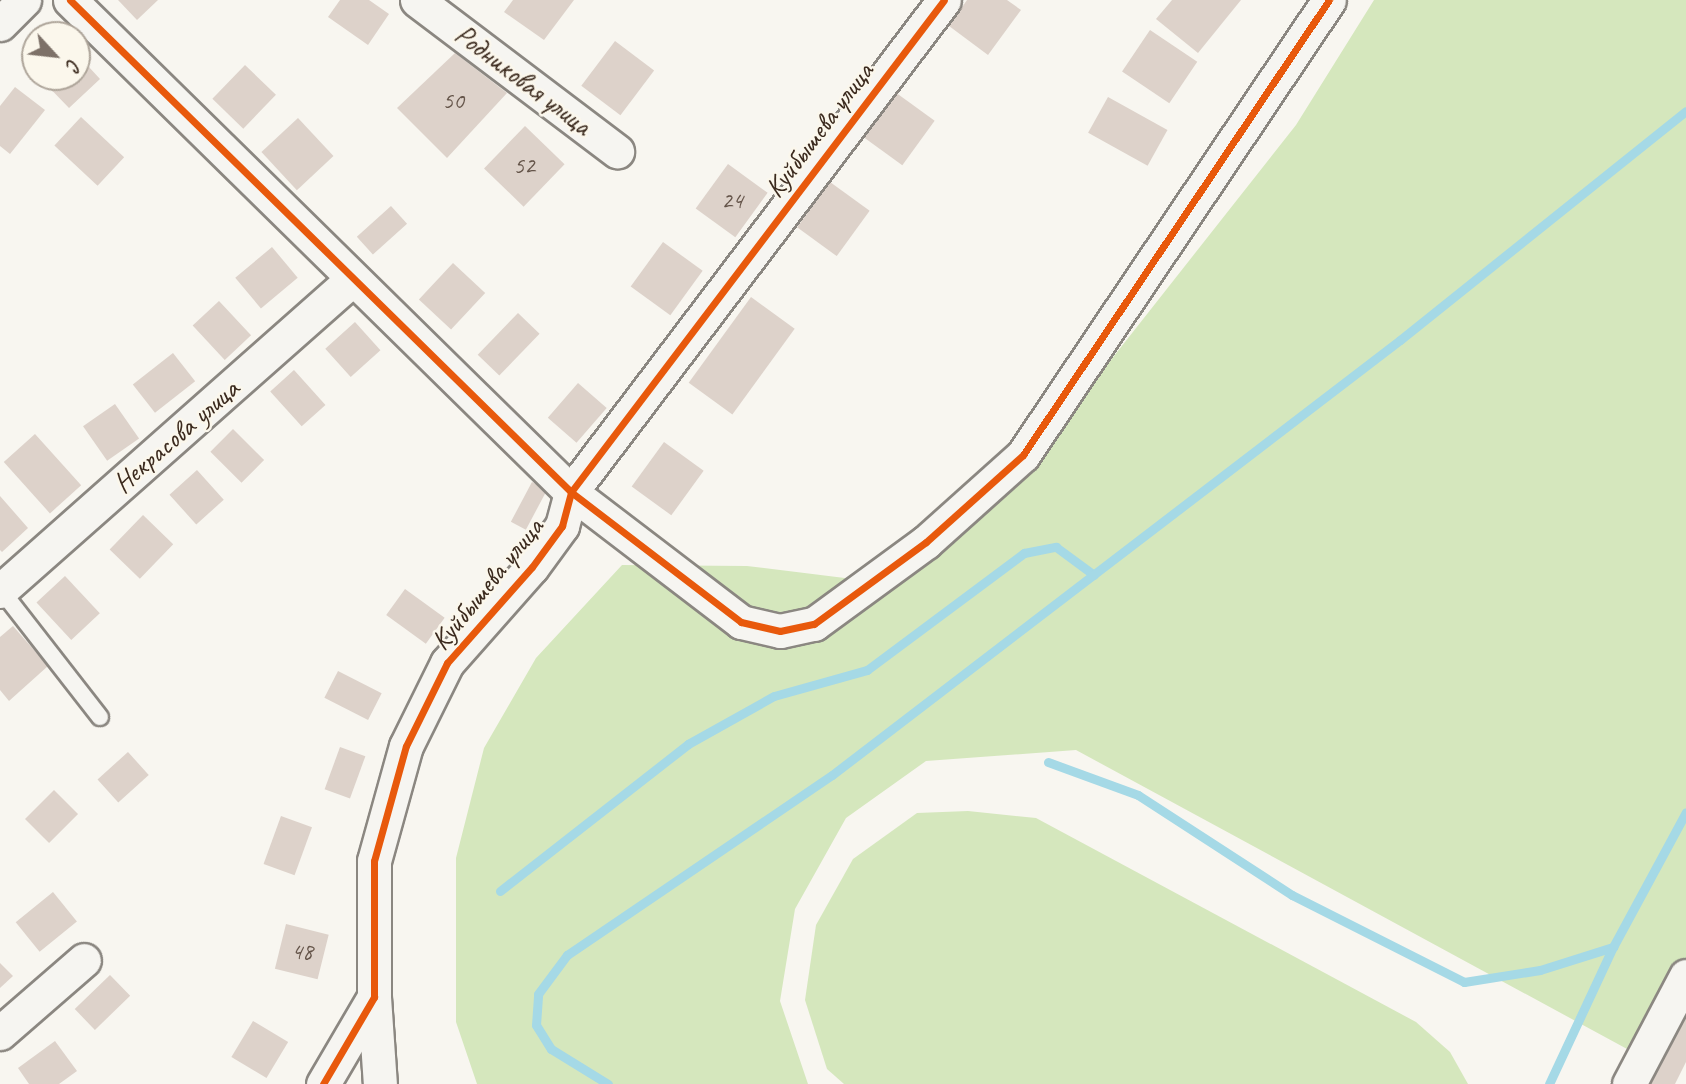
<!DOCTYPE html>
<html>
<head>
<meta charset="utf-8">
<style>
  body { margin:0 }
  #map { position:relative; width:1686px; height:1084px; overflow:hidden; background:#f8f6f0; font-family:Caveat,sans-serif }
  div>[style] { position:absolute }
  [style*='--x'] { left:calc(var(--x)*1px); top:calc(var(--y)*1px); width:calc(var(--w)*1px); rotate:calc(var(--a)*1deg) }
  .green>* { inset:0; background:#d5e7bd }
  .stream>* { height:9px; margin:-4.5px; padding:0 4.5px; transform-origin:4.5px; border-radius:4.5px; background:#a5d9e6 }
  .building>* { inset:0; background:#ddd2ca; transform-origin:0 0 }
  .roads { filter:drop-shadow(2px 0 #8b8781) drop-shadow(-2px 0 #8b8781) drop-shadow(0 2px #8b8781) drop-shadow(0 -2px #8b8781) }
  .service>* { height:16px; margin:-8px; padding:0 8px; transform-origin:8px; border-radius:8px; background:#f6f5f1 }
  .minor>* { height:33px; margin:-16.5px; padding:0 16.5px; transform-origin:16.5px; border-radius:16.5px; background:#f6f5f1 }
  .cycleway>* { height:7px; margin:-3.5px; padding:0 3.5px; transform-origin:3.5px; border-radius:3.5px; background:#e8590c }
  span { translate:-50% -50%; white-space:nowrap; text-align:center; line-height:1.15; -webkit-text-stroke:5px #fbf7ec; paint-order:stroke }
  .number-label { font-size:24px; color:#645449 }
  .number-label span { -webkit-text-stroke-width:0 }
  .street-label { font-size:28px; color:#3b2a1e }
  .north { position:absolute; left:21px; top:21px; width:70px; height:70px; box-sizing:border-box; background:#fbf7ec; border:2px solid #aea59a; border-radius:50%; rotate:117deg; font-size:19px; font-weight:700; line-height:28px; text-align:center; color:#3b2a1e }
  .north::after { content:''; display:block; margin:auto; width:24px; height:32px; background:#7d7168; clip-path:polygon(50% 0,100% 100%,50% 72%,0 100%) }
</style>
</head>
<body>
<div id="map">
  <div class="green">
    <i style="clip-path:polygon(1374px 0,1686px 0,1686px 957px,1640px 1056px,1076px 750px,926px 761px,846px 818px,795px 909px,780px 1001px,808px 1084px,477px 1084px,456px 1022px,456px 858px,484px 748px,536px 658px,622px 565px,747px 566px,877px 582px,1036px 455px,1296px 125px)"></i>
    <i style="clip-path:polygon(968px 811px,1036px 818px,1416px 1022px,1450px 1052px,1468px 1084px,844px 1084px,827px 1069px,805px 1000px,816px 925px,853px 859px,917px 813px)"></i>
  </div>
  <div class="stream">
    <i style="--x:1048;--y:762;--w:96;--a:20.1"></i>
    <i style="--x:1138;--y:795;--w:184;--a:33"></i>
    <i style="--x:1292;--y:895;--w:193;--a:26.8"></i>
    <i style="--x:1464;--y:982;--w:77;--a:-9"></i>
    <i style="--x:1540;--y:970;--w:77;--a:-17.5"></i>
    <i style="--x:500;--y:891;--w:239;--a:-38"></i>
    <i style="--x:688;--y:744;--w:98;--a:-29.2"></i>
    <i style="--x:774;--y:696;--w:97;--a:-15.6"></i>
    <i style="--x:867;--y:670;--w:196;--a:-36.7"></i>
    <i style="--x:1024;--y:553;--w:33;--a:-11"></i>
    <i style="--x:1056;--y:547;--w:47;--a:36.4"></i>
    <i style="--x:608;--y:1084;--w:67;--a:-148.4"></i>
    <i style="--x:551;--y:1049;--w:28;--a:-122"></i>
    <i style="--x:536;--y:1025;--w:31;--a:-86"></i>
    <i style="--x:538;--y:994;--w:49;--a:-53.4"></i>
    <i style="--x:567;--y:955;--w:320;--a:-34.2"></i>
    <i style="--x:832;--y:775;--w:715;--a:-37.45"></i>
    <i style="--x:1400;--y:340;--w:366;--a:-38.7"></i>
    <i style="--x:1549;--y:1084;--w:151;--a:-65"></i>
    <i style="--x:1613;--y:947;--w:153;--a:-61.6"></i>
  </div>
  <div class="building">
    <i style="clip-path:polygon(118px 0,158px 0,137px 20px)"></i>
    <i style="clip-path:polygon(340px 0,369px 0,389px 14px,368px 45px,328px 17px)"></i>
    <i style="clip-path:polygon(513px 0,574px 0,544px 40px,504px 12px)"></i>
    <i style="clip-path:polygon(967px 0,1007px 0,1021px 10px,988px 55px,949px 26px)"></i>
    <i style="clip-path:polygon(1172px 0,1241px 0,1198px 53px,1156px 19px)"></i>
    <i style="left:1150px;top:30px;width:57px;height:50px;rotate:34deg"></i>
    <i style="left:615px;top:41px;width:49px;height:56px;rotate:37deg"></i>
    <i style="clip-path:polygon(455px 53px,507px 93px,447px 158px,397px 108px)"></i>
    <i style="clip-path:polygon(77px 54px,100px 79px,69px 108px,39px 77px,77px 77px)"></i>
    <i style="left:245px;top:65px;width:43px;height:47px;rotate:44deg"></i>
    <i style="clip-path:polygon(15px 87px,45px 110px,10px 154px,0 146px,0 106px)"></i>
    <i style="left:895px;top:92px;width:49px;height:55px;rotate:36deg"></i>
    <i style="left:1108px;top:97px;width:68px;height:41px;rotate:29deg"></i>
    <i style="left:81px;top:117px;width:59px;height:39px;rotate:43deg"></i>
    <i style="left:298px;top:118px;width:52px;height:50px;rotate:47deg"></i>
    <i style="left:525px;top:126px;width:55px;height:59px;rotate:44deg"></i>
    <i style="left:728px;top:164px;width:49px;height:55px;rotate:36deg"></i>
    <i style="left:830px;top:182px;width:49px;height:56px;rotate:36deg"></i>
    <i style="left:391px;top:206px;width:24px;height:46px;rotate:48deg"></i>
    <i style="left:663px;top:242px;width:49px;height:55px;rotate:36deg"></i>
    <i style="left:272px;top:247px;width:40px;height:48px;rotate:50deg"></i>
    <i style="left:453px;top:263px;width:44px;height:50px;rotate:43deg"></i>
    <i style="left:751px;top:297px;width:54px;height:106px;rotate:36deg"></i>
    <i style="left:219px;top:301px;width:47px;height:36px;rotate:47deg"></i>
    <i style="left:518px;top:313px;width:30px;height:58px;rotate:44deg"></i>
    <i style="left:355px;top:322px;width:38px;height:40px;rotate:48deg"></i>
    <i style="left:173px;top:353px;width:36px;height:51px;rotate:52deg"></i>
    <i style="left:294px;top:370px;width:47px;height:32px;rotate:48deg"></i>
    <i style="left:578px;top:383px;width:38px;height:46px;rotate:41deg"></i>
    <i style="left:115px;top:404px;width:42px;height:39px;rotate:55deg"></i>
    <i style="left:233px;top:429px;width:44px;height:32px;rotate:45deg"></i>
    <i style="left:35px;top:434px;width:69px;height:42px;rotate:48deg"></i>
    <i style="left:664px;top:442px;width:49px;height:55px;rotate:36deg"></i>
    <i style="left:197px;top:470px;width:40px;height:37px;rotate:48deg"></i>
    <i style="left:532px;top:482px;width:17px;height:45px;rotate:28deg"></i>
    <i style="clip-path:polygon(0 496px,28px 528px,2px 552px,0 550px)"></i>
    <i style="left:143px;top:515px;width:42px;height:48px;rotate:44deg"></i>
    <i style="left:65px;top:576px;width:51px;height:39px;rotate:47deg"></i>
    <i style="left:405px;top:589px;width:49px;height:32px;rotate:36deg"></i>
    <i style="clip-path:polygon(13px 626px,48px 666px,9px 701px,0 690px,0 637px)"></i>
    <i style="left:338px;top:671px;width:49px;height:30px;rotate:27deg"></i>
    <i style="left:340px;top:747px;width:27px;height:45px;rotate:20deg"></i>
    <i style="left:128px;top:752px;width:31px;height:41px;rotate:48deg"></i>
    <i style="left:54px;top:790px;width:34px;height:41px;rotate:45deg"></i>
    <i style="left:281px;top:816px;width:33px;height:51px;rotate:20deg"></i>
    <i style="left:53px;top:892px;width:38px;height:48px;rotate:51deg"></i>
    <i style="left:286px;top:924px;width:44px;height:46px;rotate:14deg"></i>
    <i style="clip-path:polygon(0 963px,13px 976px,0 988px)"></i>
    <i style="left:110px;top:975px;width:29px;height:49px;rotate:46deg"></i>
    <i style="clip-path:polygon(1686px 1011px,1686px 1062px,1675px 1084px,1649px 1084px)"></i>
    <i style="left:253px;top:1021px;width:41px;height:42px;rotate:31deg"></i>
    <i style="clip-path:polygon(55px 1041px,77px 1071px,59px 1084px,29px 1084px,18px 1068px)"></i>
  </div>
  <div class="roads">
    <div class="service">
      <i style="--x:1;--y:590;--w:161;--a:52.1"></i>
    </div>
    <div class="minor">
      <i style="--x:70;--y:0;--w:702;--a:44.48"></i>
      <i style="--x:571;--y:492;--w:214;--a:37.4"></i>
      <i style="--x:741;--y:622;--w:40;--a:13"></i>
      <i style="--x:780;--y:631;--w:35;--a:-12"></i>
      <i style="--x:814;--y:624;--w:139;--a:-36.2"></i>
      <i style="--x:926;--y:542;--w:130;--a:-41.9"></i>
      <i style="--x:1023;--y:455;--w:548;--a:-56.08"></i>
      <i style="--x:417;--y:0;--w:251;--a:37.1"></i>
      <i style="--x:0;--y:24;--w:34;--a:-45"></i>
      <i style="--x:0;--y:591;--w:468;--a:-41.5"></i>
      <i style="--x:374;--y:997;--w:87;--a:86.1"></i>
      <i style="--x:0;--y:1033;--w:111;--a:-41"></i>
      <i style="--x:323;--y:1084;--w:101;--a:-59.6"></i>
      <i style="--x:374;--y:997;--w:136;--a:-90"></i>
      <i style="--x:374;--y:861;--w:119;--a:-74.5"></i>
      <i style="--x:406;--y:746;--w:93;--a:-63.7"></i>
      <i style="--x:447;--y:663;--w:128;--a:-48.5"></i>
      <i style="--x:532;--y:567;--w:51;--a:-53.8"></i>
      <i style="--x:562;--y:526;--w:35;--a:-75"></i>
      <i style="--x:571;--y:492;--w:617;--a:-52.83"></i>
      <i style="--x:1629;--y:1084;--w:122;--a:-62.2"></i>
    </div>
  </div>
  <div class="cycleway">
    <i style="--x:70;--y:0;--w:702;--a:44.48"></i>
    <i style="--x:571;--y:492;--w:214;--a:37.4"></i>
    <i style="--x:741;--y:622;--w:40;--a:13"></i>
    <i style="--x:780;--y:631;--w:35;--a:-12"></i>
    <i style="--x:814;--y:624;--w:139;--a:-36.2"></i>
    <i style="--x:926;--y:542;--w:130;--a:-41.9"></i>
    <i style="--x:1023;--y:455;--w:548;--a:-56.08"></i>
    <i style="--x:323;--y:1084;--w:101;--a:-59.6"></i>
    <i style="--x:374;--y:997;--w:136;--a:-90"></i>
    <i style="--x:374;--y:861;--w:119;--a:-74.5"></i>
    <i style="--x:406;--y:746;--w:93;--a:-63.7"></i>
    <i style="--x:447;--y:663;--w:128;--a:-48.5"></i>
    <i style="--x:532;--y:567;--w:51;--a:-53.8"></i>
    <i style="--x:562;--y:526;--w:35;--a:-75"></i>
    <i style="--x:571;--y:492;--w:617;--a:-52.83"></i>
  </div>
  <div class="number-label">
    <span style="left:453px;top:101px">50</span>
    <span style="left:524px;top:166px">52</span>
    <span style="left:732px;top:201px">24</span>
    <span style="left:302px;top:952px">48</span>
  </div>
  <div class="street-label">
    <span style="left:523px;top:80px;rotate:37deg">Родниковая улица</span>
    <span style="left:819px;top:130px;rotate:-53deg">Куйбышева улица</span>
    <span style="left:176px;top:436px;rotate:-41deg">Некрасова улица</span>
    <span style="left:487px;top:584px;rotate:-51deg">Куйбышева улица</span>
  </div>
  <div class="north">С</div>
</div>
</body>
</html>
